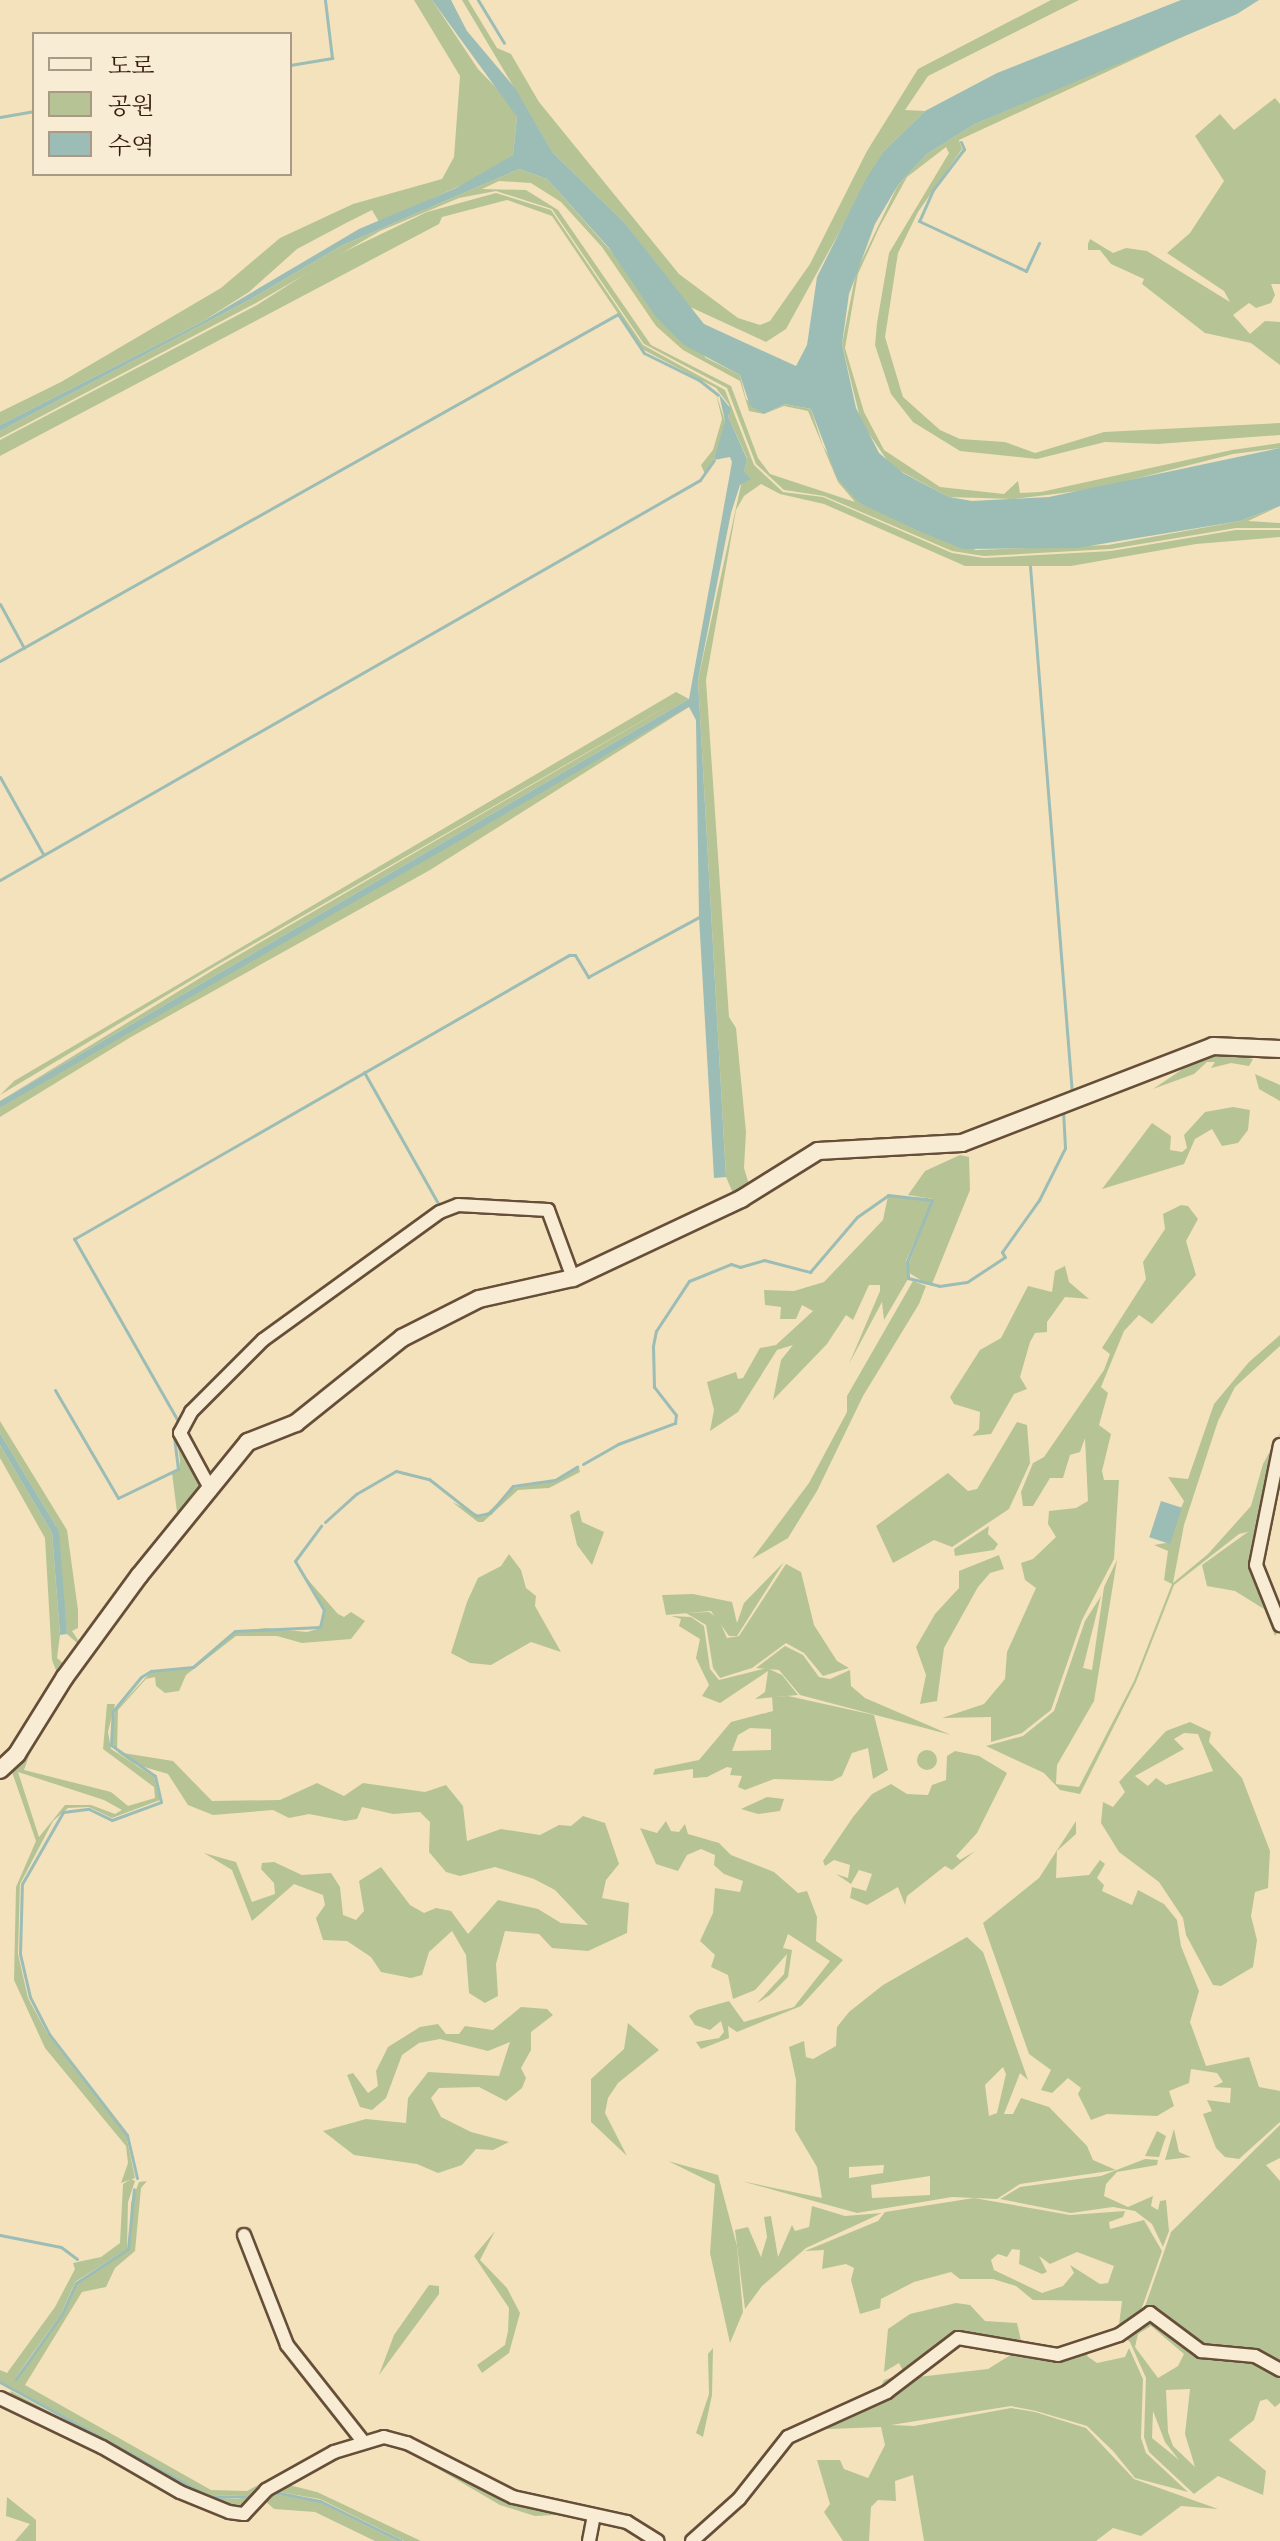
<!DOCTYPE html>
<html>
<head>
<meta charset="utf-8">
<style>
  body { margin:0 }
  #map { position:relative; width:1280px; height:2541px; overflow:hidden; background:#f4e2bd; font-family:"IM FELL DW Pica","Noto Serif KR",serif }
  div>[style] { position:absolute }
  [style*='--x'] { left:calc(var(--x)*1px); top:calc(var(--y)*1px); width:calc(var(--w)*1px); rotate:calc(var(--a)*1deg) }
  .green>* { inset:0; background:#b6c495 }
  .round { border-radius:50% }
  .water>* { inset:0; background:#9cbdb5; transform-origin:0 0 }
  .stream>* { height:3px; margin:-1.5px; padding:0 1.5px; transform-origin:1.5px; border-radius:1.5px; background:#9cbdb5 }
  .roads { filter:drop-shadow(2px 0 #664e38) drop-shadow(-2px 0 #664e38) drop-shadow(0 2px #664e38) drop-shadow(0 -2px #664e38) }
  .minor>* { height:12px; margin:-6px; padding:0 6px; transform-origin:6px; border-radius:6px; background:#f8ecd4 }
  .tertiary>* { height:16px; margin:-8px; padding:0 8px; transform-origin:8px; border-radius:8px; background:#f8ecd4 }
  span { translate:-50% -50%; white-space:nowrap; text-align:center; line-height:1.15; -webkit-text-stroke:6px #f8ecd4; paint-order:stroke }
  .legend { position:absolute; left:32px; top:32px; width:260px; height:144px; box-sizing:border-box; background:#f8ecd4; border:2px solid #aa9984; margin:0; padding:10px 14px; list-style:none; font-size:24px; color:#361c0c }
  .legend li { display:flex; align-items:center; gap:16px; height:40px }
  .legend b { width:40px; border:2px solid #aa9984 }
</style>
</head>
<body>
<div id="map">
  <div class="green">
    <i style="clip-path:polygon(414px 0,432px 0,478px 69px,505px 97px,517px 117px,513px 155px,482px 176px,379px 222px,372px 210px,348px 222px,297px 249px,249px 292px,200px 323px,0 425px,0 412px,61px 382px,221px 288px,280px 238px,353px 204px,442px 179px,454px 157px,460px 76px)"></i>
    <i style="clip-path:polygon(462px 0,468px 0,497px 48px,511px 54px,539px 102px,679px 274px,738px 318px,760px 325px,770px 321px,810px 264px,867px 151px,918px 69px,1051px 0,1079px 0,928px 76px,905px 110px,925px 111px,884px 151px,786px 329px,766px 342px,688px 306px,624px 222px,553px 153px)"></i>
    <i style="clip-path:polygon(1219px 20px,959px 140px,962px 149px,918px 212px,898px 253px,885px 337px,903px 397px,940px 430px,960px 439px,1005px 442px,1035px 453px,1104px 432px,1280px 423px,1280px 435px,1158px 444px,1105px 442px,1037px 459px,960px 451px,913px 422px,891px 394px,875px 345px,877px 323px,889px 253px,949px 153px,946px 147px,907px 177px,879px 228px,858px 274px,845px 348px,864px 412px,884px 450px,940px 487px,1004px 494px,1018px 481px,1020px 493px,1041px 492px,1232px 450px,1280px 443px,1280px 448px,1233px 454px,1095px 489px,1014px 499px,949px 497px,891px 466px,861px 422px,842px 344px,856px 272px,898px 185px,927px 154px,975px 124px)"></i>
    <i style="clip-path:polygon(1275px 98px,1280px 104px,1280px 284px,1271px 284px,1275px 295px,1271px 303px,1256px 308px,1249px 303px,1233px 315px,1250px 334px,1265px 321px,1280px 322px,1280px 365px,1251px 343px,1205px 333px,1142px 284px,1144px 279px,1111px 264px,1100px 250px,1088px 250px,1088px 244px,1090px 239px,1113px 253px,1126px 248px,1147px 251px,1230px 302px,1224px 291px,1167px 253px,1190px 233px,1224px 181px,1195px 136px,1220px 114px,1234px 130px)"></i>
    <i style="clip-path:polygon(evenodd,519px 169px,547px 179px,706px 358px,740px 375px,746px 399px,764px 414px,785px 404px,811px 409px,823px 446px,859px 503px,976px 550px,1108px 545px,1240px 521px,1280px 506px,1248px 521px,1280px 523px,1280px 528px,1236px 528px,1111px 549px,984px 556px,952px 551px,824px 496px,784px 490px,756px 464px,727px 388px,644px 344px,552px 209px,496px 191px,459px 198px,380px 231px,256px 303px,0 438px,0 431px,251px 299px,341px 246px,519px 169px,499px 181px,531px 183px,561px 202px,602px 247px,656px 326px,683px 350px,740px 381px,749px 411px,764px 414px,784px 406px,808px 411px,838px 482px,855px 502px,770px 474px,758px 458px,731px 386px,651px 345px,558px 210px,526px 190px,482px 189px,499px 181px)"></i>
    <i style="clip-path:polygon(496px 193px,551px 210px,643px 345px,725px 390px,754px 465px,783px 492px,823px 497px,952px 553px,984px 558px,1111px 551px,1236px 530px,1280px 530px,1280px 537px,1196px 544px,1071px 566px,965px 566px,824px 504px,780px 494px,761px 484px,744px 496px,736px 510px,706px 680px,729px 1017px,736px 1028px,746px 1132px,744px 1168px,751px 1191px,736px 1200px,726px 1177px,698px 680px,747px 458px,728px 416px,729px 405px,716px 388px,642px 349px,552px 216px,507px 200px,442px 217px,439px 224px,0 456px,0 440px,257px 305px,329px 259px,427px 212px)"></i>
    <i style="clip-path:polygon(716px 394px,725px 421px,721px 447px,705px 474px,701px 465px,713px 450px,722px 419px)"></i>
    <i style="clip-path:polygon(676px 692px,689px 699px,0 1101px,218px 967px,680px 699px,217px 965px,0 1095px,14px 1081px)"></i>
    <i style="clip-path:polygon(689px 707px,430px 870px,131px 1037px,0 1117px,0 1108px,176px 1003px)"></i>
    <i style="clip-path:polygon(1211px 1050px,1253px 1059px,1249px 1066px,1231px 1063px,1211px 1068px,1215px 1062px,1207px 1062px,1194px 1074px,1153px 1089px)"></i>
    <i style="clip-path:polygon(1255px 1074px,1280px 1085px,1280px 1101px,1259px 1089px)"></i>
    <i style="clip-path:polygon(1233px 1107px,1250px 1110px,1248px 1130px,1238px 1143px,1222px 1146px,1212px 1129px,1195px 1139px,1184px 1164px,1102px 1189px,1152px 1123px,1171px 1136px,1170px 1150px,1182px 1152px,1187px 1148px,1184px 1135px,1205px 1112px)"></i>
    <i style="clip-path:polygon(960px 1155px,969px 1157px,970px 1190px,932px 1284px,927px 1284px,906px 1271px,933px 1199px,908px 1195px,925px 1171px)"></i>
    <i style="clip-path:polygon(888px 1196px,928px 1198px,931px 1204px,906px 1261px,908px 1279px,884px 1320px,882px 1302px,849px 1364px,880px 1291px,880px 1285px,869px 1285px,853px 1320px,846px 1315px,827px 1344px,773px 1400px,781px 1360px,793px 1345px,777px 1350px,738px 1412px,710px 1431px,714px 1410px,707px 1382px,736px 1372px,738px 1379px,743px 1378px,760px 1348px,776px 1345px,813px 1311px,802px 1305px,796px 1319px,780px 1319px,781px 1307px,765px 1305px,764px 1290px,794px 1291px,824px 1282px,883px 1220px)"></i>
    <i style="clip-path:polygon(1181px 1205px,1188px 1206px,1198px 1219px,1186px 1241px,1196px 1275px,1152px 1324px,1139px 1315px,1124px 1331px,1101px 1387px,1108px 1393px,1099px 1425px,1111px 1434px,1102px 1471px,1104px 1480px,1119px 1480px,1114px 1559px,1082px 1620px,1051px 1710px,1022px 1733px,991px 1742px,991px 1717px,942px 1718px,984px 1704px,1005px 1679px,1007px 1652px,1036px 1588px,1025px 1580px,1021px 1563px,1033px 1559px,1056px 1537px,1048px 1524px,1049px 1511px,1076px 1508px,1088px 1501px,1085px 1438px,1080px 1452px,1070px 1455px,1063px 1478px,1050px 1478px,1033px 1506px,1023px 1506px,1021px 1492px,1033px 1463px,1044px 1457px,1104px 1370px,1110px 1354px,1102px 1348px,1146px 1279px,1143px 1262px,1165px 1229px,1163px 1214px)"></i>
    <i style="clip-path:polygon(1065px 1266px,1069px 1282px,1089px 1299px,1065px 1297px,1047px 1322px,1047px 1332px,1035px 1333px,1030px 1342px,1020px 1377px,1027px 1389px,1014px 1394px,991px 1434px,972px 1436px,979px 1429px,980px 1412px,954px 1404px,950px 1397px,980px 1350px,1001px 1338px,1028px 1286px,1052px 1292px,1055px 1271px)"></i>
    <i style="clip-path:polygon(913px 1281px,926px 1286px,919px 1304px,863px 1396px,817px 1491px,788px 1538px,752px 1559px,809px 1483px,847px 1412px,847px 1396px)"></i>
    <i style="clip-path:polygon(1280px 1335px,1280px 1346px,1235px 1387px,1218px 1421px,1184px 1525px,1173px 1583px,1208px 1554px,1251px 1506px,1263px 1464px,1280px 1433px,1260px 1529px,1239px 1534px,1174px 1585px,1136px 1682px,1080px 1794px,1060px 1790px,1044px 1773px,986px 1746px,1023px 1736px,1054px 1711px,1085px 1621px,1101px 1596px,1083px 1668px,1092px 1670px,1104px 1587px,1117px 1560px,1094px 1701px,1057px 1765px,1056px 1784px,1079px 1787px,1134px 1681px,1172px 1584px,1164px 1580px,1168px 1551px,1154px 1545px,1166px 1543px,1184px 1501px,1168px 1477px,1188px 1479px,1214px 1404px,1249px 1362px)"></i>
    <i style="clip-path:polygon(0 1421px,67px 1530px,78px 1610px,78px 1628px,72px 1631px,84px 1649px,67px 1634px,56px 1526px,0 1433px)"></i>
    <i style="clip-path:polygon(1017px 1422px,1027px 1425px,1030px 1463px,1009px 1509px,952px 1547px,934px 1540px,893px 1563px,876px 1526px,948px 1473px,968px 1491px,977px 1489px)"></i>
    <i style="clip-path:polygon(175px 1429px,208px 1491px,178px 1520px,172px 1473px,179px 1470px,180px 1460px)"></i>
    <i style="clip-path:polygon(0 1445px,52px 1533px,60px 1635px,57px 1658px,70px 1669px,61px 1683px,52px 1660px,45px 1538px,0 1458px)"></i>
    <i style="clip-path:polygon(579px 1468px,580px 1472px,549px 1488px,518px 1490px,483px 1522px,478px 1522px,452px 1502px,483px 1517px,513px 1488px,556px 1481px)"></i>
    <i style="clip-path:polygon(579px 1510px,582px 1522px,604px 1532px,592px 1565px,577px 1545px,570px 1515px)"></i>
    <i style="clip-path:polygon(989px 1526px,988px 1534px,998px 1544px,994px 1550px,955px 1556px,954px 1549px)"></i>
    <i style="clip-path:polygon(1252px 1529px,1260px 1531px,1254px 1563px,1280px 1629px,1275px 1636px,1264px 1609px,1235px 1591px,1207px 1586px,1202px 1565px)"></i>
    <i style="clip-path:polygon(509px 1554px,521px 1570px,526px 1588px,536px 1596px,535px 1606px,561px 1652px,531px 1642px,491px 1665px,470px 1663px,451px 1653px,467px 1602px,478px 1578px,501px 1566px)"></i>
    <i style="clip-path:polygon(999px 1555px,1004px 1569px,990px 1573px,978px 1587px,944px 1648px,937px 1701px,920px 1704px,926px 1675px,916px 1647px,935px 1614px,959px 1588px,959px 1571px)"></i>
    <i style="clip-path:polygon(784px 1562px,737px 1636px,729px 1636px,711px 1611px,666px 1615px,662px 1595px,693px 1594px,732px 1602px,737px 1623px,744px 1603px)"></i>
    <i style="clip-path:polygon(786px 1564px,801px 1572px,814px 1625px,837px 1661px,849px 1668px,823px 1676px,804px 1653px,786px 1643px,752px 1668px,720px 1678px,713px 1668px,706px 1625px,686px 1613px,709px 1612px,718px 1618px,727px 1638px,739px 1636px)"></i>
    <i style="clip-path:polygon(302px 1573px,338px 1614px,344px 1617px,351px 1612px,365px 1621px,351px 1639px,302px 1643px,277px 1636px,236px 1636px,186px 1675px,179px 1691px,165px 1693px,156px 1686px,155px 1677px,146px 1679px,118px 1710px,117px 1752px,173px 1761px,212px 1801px,280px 1800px,317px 1783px,344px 1796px,363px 1783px,425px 1792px,446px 1785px,463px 1806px,467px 1841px,501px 1829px,540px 1835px,559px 1825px,571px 1826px,583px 1816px,605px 1823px,619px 1864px,606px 1880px,602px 1898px,629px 1903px,627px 1933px,588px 1951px,552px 1948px,539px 1934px,505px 1931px,496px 1964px,498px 1996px,485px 2003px,469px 1993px,466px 1955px,452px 1931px,429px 1952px,422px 1975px,411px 1978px,381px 1972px,371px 1957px,347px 1941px,323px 1940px,316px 1918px,325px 1905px,323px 1895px,294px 1884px,252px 1921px,232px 1870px,204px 1853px,236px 1862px,252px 1902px,275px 1894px,274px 1883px,261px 1869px,262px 1863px,274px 1862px,302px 1875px,331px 1873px,340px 1887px,343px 1915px,356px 1920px,364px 1911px,359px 1881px,381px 1867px,410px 1905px,424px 1913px,436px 1908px,451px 1911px,468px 1934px,498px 1900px,538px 1909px,561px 1923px,588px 1925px,555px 1890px,534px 1879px,495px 1867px,460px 1876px,446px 1872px,429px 1852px,430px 1822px,420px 1812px,393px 1814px,362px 1807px,357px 1819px,345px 1821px,309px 1814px,289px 1818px,273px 1810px,213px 1815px,188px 1805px,168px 1774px,134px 1764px,117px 1752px,111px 1740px,115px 1711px,151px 1672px,193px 1668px,235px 1632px,266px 1628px,307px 1632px,321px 1628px,325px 1610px)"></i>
    <i style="clip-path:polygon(671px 1616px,691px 1617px,704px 1626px,710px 1669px,719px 1680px,767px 1668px,782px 1675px,798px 1695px,755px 1699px,765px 1692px,768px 1671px,720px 1703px,702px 1696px,709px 1685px,696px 1658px,700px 1639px,679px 1626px,681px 1619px)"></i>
    <i style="clip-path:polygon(785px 1646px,803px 1655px,819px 1677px,830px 1679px,850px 1670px,851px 1686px,865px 1698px,951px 1735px,800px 1695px,779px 1670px,756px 1668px)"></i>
    <i style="clip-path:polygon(evenodd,788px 1696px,874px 1715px,888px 1770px,873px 1779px,868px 1748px,852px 1753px,842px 1776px,832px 1781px,774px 1779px,745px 1790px,738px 1787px,742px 1776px,730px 1775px,732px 1768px,727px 1767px,707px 1777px,693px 1778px,693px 1769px,653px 1775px,655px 1769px,699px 1760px,731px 1722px,773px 1711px,772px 1697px,788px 1696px,750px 1728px,771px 1729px,771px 1750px,732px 1751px,738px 1735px,750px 1728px)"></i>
    <i style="clip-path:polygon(evenodd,107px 1704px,115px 1704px,108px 1732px,111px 1749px,154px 1777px,160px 1800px,112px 1818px,89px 1807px,68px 1808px,53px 1821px,20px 1884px,18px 1954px,28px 1998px,48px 2035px,126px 2135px,135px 2178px,121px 2183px,128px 2163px,126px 2146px,45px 2048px,14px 1980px,16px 1887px,36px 1841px,12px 1772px,4px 1770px,37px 1733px,24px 1770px,111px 1792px,128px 1806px,155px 1798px,154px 1787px,103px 1749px,107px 1704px,18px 1772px,104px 1800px,122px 1810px,115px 1814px,91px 1805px,65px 1805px,39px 1837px,18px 1772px)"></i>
    <i style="clip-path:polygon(evenodd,1190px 1722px,1211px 1732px,1209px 1742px,1242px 1778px,1270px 1851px,1268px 1888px,1255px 1892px,1251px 1916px,1257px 1940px,1253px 1967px,1221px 1986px,1213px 1985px,1186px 1935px,1183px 1918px,1159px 1882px,1119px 1852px,1101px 1823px,1103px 1802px,1113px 1807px,1125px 1792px,1119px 1782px,1166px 1731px,1190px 1722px,1184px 1733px,1198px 1734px,1213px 1771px,1166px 1785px,1156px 1778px,1148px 1786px,1135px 1776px,1184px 1749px,1174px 1739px,1184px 1733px)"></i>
    <i class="round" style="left:917px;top:1750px;width:20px;height:20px"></i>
    <i style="clip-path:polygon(955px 1751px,979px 1756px,1007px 1773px,977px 1833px,956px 1856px,960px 1860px,975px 1851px,952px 1870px,945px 1866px,907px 1896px,905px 1905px,898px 1887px,867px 1905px,850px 1898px,852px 1887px,866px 1891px,872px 1874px,859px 1870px,851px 1884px,836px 1874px,848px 1878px,850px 1865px,834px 1860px,825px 1866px,823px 1861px,853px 1817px,872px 1794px,891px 1784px,907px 1794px,928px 1795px,932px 1785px,946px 1780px,947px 1756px)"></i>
    <i style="clip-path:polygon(767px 1797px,784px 1799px,780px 1811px,758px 1814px,741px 1809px)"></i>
    <i style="clip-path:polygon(666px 1821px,671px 1831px,679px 1832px,685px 1824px,688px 1834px,719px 1843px,731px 1855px,774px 1872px,798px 1893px,807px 1891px,817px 1917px,816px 1941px,843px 1960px,801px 2006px,737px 2032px,728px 2026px,729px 2038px,701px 2049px,696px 2042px,719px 2038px,724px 2032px,721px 2021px,710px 2030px,695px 2025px,689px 2016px,697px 2010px,729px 2001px,744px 2022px,794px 2007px,830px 1961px,788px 1934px,783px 1948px,792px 1950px,788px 1977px,770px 1995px,757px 2003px,784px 1974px,787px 1954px,755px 1990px,733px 1999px,728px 1975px,711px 1967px,715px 1955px,700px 1941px,713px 1913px,715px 1888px,740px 1892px,743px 1881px,724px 1874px,714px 1865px,715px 1855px,701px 1849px,687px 1855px,678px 1871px,656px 1864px,640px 1828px,657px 1833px)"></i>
    <i style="clip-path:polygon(1076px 1821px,1076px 1834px,1057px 1851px,1056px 1878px,1089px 1875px,1100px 1860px,1105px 1864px,1097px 1878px,1104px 1885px,1102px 1891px,1132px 1905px,1138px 1890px,1164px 1904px,1177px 1920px,1181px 1946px,1199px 1991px,1190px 2022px,1206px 2066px,1249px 2057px,1259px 2087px,1280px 2091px,1280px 2122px,1239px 2159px,1225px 2157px,1216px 2148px,1203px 2114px,1212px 2111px,1207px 2100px,1230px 2103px,1231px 2088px,1213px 2087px,1223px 2082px,1217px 2073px,1191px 2069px,1189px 2083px,1169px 2091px,1174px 2106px,1157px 2116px,1107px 2114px,1091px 2120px,1078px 2094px,1081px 2088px,1068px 2078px,1052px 2093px,1041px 2090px,1051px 2070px,1029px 2054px,983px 1923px,1039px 1878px)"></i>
    <i style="clip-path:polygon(evenodd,967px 1937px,983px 1952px,1028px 2080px,1020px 2073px,1004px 2114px,1013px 2114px,1021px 2098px,1049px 2107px,1087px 2146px,1093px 2160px,1116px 2170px,1020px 2184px,997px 2199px,952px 2197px,857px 2213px,741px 2181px,822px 2198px,817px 2167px,795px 2130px,796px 2080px,789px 2047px,804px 2041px,806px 2057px,813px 2059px,836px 2046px,837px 2027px,849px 2012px,883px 1985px,967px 1937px,1003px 2067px,1006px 2074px,997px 2113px,989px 2116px,985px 2085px,1003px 2067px,967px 1937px,884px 2165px,883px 2173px,849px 2178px,849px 2167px,884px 2165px,967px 1937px,930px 2176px,930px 2195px,872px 2198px,871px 2185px,930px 2176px)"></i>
    <i style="clip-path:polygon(521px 2007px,547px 2009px,553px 2015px,531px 2032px,531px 2050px,521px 2068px,526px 2078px,522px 2088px,506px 2101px,479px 2087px,439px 2088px,431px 2098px,441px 2117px,471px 2132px,509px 2142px,493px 2150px,476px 2149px,462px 2165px,438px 2173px,417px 2164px,354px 2155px,323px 2131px,366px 2119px,406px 2123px,408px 2098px,428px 2072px,499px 2076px,510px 2042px,488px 2051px,440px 2039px,419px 2043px,402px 2055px,386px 2098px,372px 2110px,360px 2107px,347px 2075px,353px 2073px,368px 2093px,378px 2086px,376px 2071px,388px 2047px,420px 2027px,438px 2024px,446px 2034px,459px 2034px,465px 2026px,493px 2030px)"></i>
    <i style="clip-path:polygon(628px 2023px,659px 2050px,618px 2083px,608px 2098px,605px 2113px,627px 2156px,591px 2122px,591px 2079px,624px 2049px)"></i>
    <i style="clip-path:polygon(1280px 2125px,1280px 2158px,1266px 2165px,1280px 2181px,1280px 2368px,1209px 2352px,1142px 2315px,1171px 2232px)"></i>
    <i style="clip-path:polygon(1174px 2129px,1179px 2152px,1191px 2157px,1165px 2160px)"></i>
    <i style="clip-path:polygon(1157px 2131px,1166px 2136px,1159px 2157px,1145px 2156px)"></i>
    <i style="clip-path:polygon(1145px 2159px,1158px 2160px,1157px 2165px,1117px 2172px,1106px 2184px,1104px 2196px,1128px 2207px,1153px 2196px,1151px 2206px,1158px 2210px,1160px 2201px,1166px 2200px,1169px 2231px,1163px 2247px,1152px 2224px,1135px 2211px,1113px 2207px,1071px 2213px,1000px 2199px,1020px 2187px,1101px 2176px)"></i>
    <i style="clip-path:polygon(668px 2161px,718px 2175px,737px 2246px,743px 2312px,730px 2343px,710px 2253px,715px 2184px)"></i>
    <i style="clip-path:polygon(131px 2179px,135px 2181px,128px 2202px,127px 2249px,75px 2282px,61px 2314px,15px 2378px,63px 2315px,77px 2283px,129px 2250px,131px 2203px,139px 2182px,147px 2181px,141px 2188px,135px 2251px,115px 2268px,106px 2287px,82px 2292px,25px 2385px,211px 2490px,247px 2491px,280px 2473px,285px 2475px,245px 2510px,222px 2507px,8px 2400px,11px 2391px,209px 2498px,238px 2499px,252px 2495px,210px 2496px,0 2381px,0 2370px,7px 2373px,55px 2307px,75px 2269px,73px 2263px,101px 2257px,120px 2243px,123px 2184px)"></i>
    <i style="clip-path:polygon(evenodd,974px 2198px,1070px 2215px,1125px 2211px,1123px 2217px,1109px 2222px,1110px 2229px,1144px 2220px,1162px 2251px,1139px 2316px,1131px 2326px,1112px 2332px,1119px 2325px,1122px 2301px,1033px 2300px,1016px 2286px,993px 2279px,960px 2279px,951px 2272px,914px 2282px,881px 2299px,880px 2308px,860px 2314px,851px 2280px,854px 2268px,846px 2264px,822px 2269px,824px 2250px,805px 2251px,878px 2221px,885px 2212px,974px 2198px,1012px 2249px,1020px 2250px,1019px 2264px,1042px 2274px,1047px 2272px,1039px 2256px,1050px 2264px,1077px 2252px,1114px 2266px,1108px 2283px,1100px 2284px,1070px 2265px,1074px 2273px,1063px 2286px,1042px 2293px,994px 2270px,991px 2260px,998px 2254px,1007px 2257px,1012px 2249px)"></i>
    <i style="clip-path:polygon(812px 2206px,845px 2216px,882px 2213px,806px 2248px,762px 2286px,745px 2309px,735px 2230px,748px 2227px,761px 2257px,767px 2237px,764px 2217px,771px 2216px,778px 2257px,792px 2225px,795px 2231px,809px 2227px)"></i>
    <i style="clip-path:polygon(495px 2231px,480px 2260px,507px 2288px,520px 2313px,509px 2353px,482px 2373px,477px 2365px,505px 2345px,508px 2331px,509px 2308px,474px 2256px)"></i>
    <i style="clip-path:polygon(429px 2285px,439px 2286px,439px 2294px,379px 2375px,394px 2335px)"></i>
    <i style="clip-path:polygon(956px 2303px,970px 2305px,985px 2321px,1017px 2323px,1023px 2349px,967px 2336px,876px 2396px,884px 2380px,904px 2373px,899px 2363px,884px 2372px,888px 2329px,910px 2314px)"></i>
    <i style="clip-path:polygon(evenodd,1150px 2315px,1193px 2347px,1243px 2354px,1280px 2372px,1280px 2403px,1275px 2407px,1267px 2399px,1260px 2401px,1254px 2420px,1229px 2440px,1266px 2471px,1263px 2495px,1218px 2476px,1194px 2494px,1149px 2452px,1144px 2437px,1146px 2378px,1130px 2342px,1121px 2335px,1150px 2315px,1151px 2326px,1184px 2354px,1178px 2366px,1158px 2378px,1135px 2347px,1138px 2334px,1151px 2326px,1150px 2315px,1190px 2389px,1185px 2434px,1195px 2467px,1173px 2446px,1168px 2432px,1166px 2390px,1190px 2389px,1150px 2315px,1153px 2411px,1165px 2442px,1179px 2460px,1152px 2438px,1153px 2411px)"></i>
    <i style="clip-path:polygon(1091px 2347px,1087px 2356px,1097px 2363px,1125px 2357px,1129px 2348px,1143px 2379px,1141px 2438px,1146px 2453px,1188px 2492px,1135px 2478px,1113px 2451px,1087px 2426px,1036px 2411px,1011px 2406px,891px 2425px,914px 2426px,1011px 2408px,1035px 2412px,1086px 2428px,1134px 2479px,1218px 2509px,1181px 2506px,1141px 2536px,1113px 2528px,1096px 2541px,924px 2541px,913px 2475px,895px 2481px,896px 2501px,878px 2500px,871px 2507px,869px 2541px,843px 2541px,824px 2512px,830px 2504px,817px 2460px,840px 2460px,844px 2469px,868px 2478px,885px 2445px,881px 2427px,804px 2430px,909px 2378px,988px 2369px,1009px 2356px,1011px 2348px,1038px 2356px)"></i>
    <i style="clip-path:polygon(713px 2348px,712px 2395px,703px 2437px,696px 2433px,709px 2394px,708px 2354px)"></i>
    <i style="clip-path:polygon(394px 2442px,431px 2459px,573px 2514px,535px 2516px,500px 2505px,411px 2453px,385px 2445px,353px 2452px,289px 2485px,317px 2492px,421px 2541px,404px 2541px,320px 2499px,273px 2491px,360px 2445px)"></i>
    <i style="clip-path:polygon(273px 2494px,319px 2502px,397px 2541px,375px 2541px,315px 2512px,274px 2509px,263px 2499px)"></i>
    <i style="clip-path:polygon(7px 2497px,36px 2520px,36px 2541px,15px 2541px,30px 2524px,6px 2516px)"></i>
  </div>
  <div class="water">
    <i style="clip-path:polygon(432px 0,451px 0,467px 31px,515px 88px,553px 153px,624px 222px,704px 324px,796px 366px,807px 345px,817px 277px,866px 179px,884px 151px,925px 111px,997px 73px,1181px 0,1259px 0,1237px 14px,975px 124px,927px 154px,898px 185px,875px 224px,849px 294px,842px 344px,856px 408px,879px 453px,903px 473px,949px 497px,972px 501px,1049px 497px,1280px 448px,1280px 506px,1240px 521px,1077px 548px,963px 549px,921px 532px,859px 503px,837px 478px,811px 409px,785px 404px,764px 414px,750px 406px,740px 375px,684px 345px,656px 317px,609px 248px,547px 179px,519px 169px,341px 246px,251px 299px,0 431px,0 425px,200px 323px,359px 229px,456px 188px,513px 155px,517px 117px)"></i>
    <i style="clip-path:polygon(719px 394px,731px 409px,728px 416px,747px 459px,744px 472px,751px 479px,740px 485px,731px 513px,698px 680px,726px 1177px,714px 1178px,699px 917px,696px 720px,689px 707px,0 1108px,0 1101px,689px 699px,732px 462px,730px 457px,714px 460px,725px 421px)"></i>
    <i style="clip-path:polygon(0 1433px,59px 1531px,67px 1634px,60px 1635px,52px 1533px,0 1445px)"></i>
    <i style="left:1161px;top:1501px;width:22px;height:38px;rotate:18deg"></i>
  </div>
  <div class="stream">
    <i style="--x:478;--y:0;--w:50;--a:58.8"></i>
    <i style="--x:290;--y:65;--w:43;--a:-9.5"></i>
    <i style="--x:332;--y:58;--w:58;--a:-96.9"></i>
    <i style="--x:0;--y:117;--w:35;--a:-10"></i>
    <i style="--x:961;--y:142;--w:8;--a:67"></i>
    <i style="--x:964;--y:149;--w:51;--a:127.1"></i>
    <i style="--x:933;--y:190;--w:34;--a:114"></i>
    <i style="--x:919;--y:221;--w:118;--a:25"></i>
    <i style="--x:1026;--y:271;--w:31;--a:-65"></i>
    <i style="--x:1030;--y:566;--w:530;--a:85.45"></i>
    <i style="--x:0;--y:604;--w:50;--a:61.4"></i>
    <i style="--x:0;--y:661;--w:709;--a:-29.31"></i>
    <i style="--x:618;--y:314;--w:47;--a:56.3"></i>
    <i style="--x:644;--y:353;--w:61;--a:26.1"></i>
    <i style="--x:699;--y:380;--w:24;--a:38"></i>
    <i style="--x:0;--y:777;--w:88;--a:60.8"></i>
    <i style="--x:0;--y:880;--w:806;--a:-29.74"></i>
    <i style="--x:700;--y:480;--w:24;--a:-55"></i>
    <i style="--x:364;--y:1072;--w:155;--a:60.6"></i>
    <i style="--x:55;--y:1390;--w:125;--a:59.7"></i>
    <i style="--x:118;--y:1498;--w:67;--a:-25.8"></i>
    <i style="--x:178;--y:1469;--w:40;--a:-97.1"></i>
    <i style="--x:178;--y:1421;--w:210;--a:-119.7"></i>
    <i style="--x:74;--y:1239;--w:571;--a:-29.84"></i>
    <i style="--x:569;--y:955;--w:6;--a:0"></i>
    <i style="--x:575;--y:955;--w:26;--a:59"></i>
    <i style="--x:588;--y:977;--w:126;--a:-28.4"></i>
    <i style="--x:583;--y:1464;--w:40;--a:-29.7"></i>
    <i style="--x:618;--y:1444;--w:61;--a:-20.2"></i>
    <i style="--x:675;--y:1423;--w:8;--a:-83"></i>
    <i style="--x:676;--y:1415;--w:36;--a:-128"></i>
    <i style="--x:654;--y:1387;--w:41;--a:-91.4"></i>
    <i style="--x:653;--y:1346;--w:15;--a:-79"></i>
    <i style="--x:656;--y:1331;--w:60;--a:-56.6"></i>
    <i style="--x:689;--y:1281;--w:45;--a:-22"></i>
    <i style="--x:731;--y:1264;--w:9;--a:18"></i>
    <i style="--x:740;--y:1267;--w:25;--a:-16"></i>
    <i style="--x:764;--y:1260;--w:48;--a:14.6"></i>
    <i style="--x:810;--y:1272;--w:72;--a:-49.5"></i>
    <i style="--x:857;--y:1217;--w:38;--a:-35"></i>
    <i style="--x:888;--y:1195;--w:44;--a:6.5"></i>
    <i style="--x:932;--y:1200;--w:67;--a:112"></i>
    <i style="--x:907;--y:1262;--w:16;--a:86"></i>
    <i style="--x:908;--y:1278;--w:32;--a:14"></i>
    <i style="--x:939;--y:1286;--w:28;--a:-8"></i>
    <i style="--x:967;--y:1282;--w:45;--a:-33.3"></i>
    <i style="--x:1005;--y:1257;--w:6;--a:-121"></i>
    <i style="--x:1002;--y:1252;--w:64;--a:-54.6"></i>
    <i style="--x:1039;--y:1200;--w:58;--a:-63.4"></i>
    <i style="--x:1065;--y:1148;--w:37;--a:-93"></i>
    <i style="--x:325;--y:1522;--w:42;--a:-42.1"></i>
    <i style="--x:356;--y:1494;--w:46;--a:-29.9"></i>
    <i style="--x:396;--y:1471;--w:34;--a:14"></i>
    <i style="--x:429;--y:1479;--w:60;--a:38.2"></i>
    <i style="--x:476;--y:1516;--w:14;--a:-12"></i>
    <i style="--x:490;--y:1513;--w:35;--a:-50"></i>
    <i style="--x:513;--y:1486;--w:42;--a:-8.1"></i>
    <i style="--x:555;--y:1480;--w:26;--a:-31"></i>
    <i style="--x:137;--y:2178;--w:44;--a:-103.1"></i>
    <i style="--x:127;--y:2135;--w:128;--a:-127.7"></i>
    <i style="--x:49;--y:2034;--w:42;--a:-117.2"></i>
    <i style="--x:30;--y:1997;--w:44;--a:-103.1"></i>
    <i style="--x:20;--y:1954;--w:70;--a:-88.4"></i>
    <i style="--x:22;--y:1884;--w:83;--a:-60.3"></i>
    <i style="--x:63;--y:1812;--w:26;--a:-7"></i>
    <i style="--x:89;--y:1809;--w:25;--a:26"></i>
    <i style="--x:112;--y:1820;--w:52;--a:-20.2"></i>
    <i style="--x:161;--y:1802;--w:27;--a:-103"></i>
    <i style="--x:155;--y:1776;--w:54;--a:-144.8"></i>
    <i style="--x:111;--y:1745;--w:34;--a:-87"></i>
    <i style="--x:113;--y:1711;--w:44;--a:-50.5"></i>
    <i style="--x:141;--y:1677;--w:12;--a:-31"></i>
    <i style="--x:151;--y:1671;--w:42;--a:-5.4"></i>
    <i style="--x:193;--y:1667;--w:55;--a:-40.6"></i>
    <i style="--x:235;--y:1631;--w:85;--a:-2.7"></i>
    <i style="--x:320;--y:1627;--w:17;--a:-77"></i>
    <i style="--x:324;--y:1610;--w:57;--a:-120.6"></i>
    <i style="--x:295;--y:1561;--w:44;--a:-53.4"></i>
    <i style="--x:0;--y:2235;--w:62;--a:11.1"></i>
    <i style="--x:61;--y:2247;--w:20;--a:37"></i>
    <i style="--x:16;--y:2379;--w:80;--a:-54.7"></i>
    <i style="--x:62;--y:2314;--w:34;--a:-66"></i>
    <i style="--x:76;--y:2283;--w:62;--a:-33.2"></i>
    <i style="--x:128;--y:2249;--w:60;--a:-84.3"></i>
    <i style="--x:0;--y:2382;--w:239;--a:28.7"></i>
    <i style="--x:210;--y:2497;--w:44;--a:-1.3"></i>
    <i style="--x:273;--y:2492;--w:48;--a:10.8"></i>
    <i style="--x:320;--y:2501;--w:90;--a:26.3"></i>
  </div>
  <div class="roads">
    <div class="minor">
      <i style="--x:1280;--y:1445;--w:122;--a:101.3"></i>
      <i style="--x:1256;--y:1565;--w:65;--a:68.2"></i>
      <i style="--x:211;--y:1490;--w:65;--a:-118.5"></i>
      <i style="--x:180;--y:1433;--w:24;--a:-62"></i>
      <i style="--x:191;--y:1412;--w:102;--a:-45"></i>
      <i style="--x:263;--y:1340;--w:218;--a:-35.9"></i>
      <i style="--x:440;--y:1212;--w:19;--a:-21"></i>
      <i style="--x:458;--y:1205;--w:90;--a:3.2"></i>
      <i style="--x:548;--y:1210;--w:72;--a:69.8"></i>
      <i style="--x:244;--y:2235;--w:118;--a:68.6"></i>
      <i style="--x:287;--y:2345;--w:121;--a:51.7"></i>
      <i style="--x:0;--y:2398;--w:113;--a:25.7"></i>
      <i style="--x:102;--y:2447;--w:90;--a:30"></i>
      <i style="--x:180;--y:2492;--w:53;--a:22.2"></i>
      <i style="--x:229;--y:2512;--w:15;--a:8"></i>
      <i style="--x:244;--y:2514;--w:33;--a:-47"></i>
      <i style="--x:266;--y:2490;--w:78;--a:-29.2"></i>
      <i style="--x:334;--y:2452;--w:52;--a:-16.7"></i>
      <i style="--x:384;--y:2437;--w:24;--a:15"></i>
      <i style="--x:407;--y:2443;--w:119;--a:27"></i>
      <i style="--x:513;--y:2497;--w:117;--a:12.4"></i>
      <i style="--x:627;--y:2522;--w:36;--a:32"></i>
      <i style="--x:589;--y:2541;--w:25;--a:-79"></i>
      <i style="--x:692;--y:2541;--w:63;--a:-41.8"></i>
      <i style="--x:739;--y:2499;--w:79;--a:-51.7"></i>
      <i style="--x:788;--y:2437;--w:109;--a:-24.4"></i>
      <i style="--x:887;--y:2392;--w:89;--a:-37.3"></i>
      <i style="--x:958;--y:2338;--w:101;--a:9.6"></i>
      <i style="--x:1058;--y:2355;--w:64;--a:-18.2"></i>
      <i style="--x:1119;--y:2335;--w:38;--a:-35"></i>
      <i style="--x:1150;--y:2313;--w:64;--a:36.7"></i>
      <i style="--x:1201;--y:2351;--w:54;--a:5.3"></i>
      <i style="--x:1255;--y:2356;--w:29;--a:29"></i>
    </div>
    <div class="tertiary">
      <i style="--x:0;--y:1770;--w:23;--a:-43"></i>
      <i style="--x:17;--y:1754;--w:91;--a:-58.1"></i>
      <i style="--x:65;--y:1677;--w:125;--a:-53.8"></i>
      <i style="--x:139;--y:1576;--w:173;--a:-50.9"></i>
      <i style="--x:248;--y:1442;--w:52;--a:-21.6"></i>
      <i style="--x:296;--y:1423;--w:136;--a:-38.7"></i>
      <i style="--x:402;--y:1338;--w:86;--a:-26.9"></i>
      <i style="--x:479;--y:1299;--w:96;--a:-12.6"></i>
      <i style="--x:573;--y:1278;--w:186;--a:-25.2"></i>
      <i style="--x:741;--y:1199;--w:91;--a:-31.9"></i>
      <i style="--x:818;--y:1151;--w:144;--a:-3.2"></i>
      <i style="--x:962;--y:1143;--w:269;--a:-21.1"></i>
      <i style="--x:1213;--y:1046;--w:67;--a:2.6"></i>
    </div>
  </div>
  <ul class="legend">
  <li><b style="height:10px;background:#f8ecd4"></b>도로</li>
  <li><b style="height:22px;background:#b6c495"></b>공원</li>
  <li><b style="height:22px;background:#9cbdb5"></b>수역</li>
  </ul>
</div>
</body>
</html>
